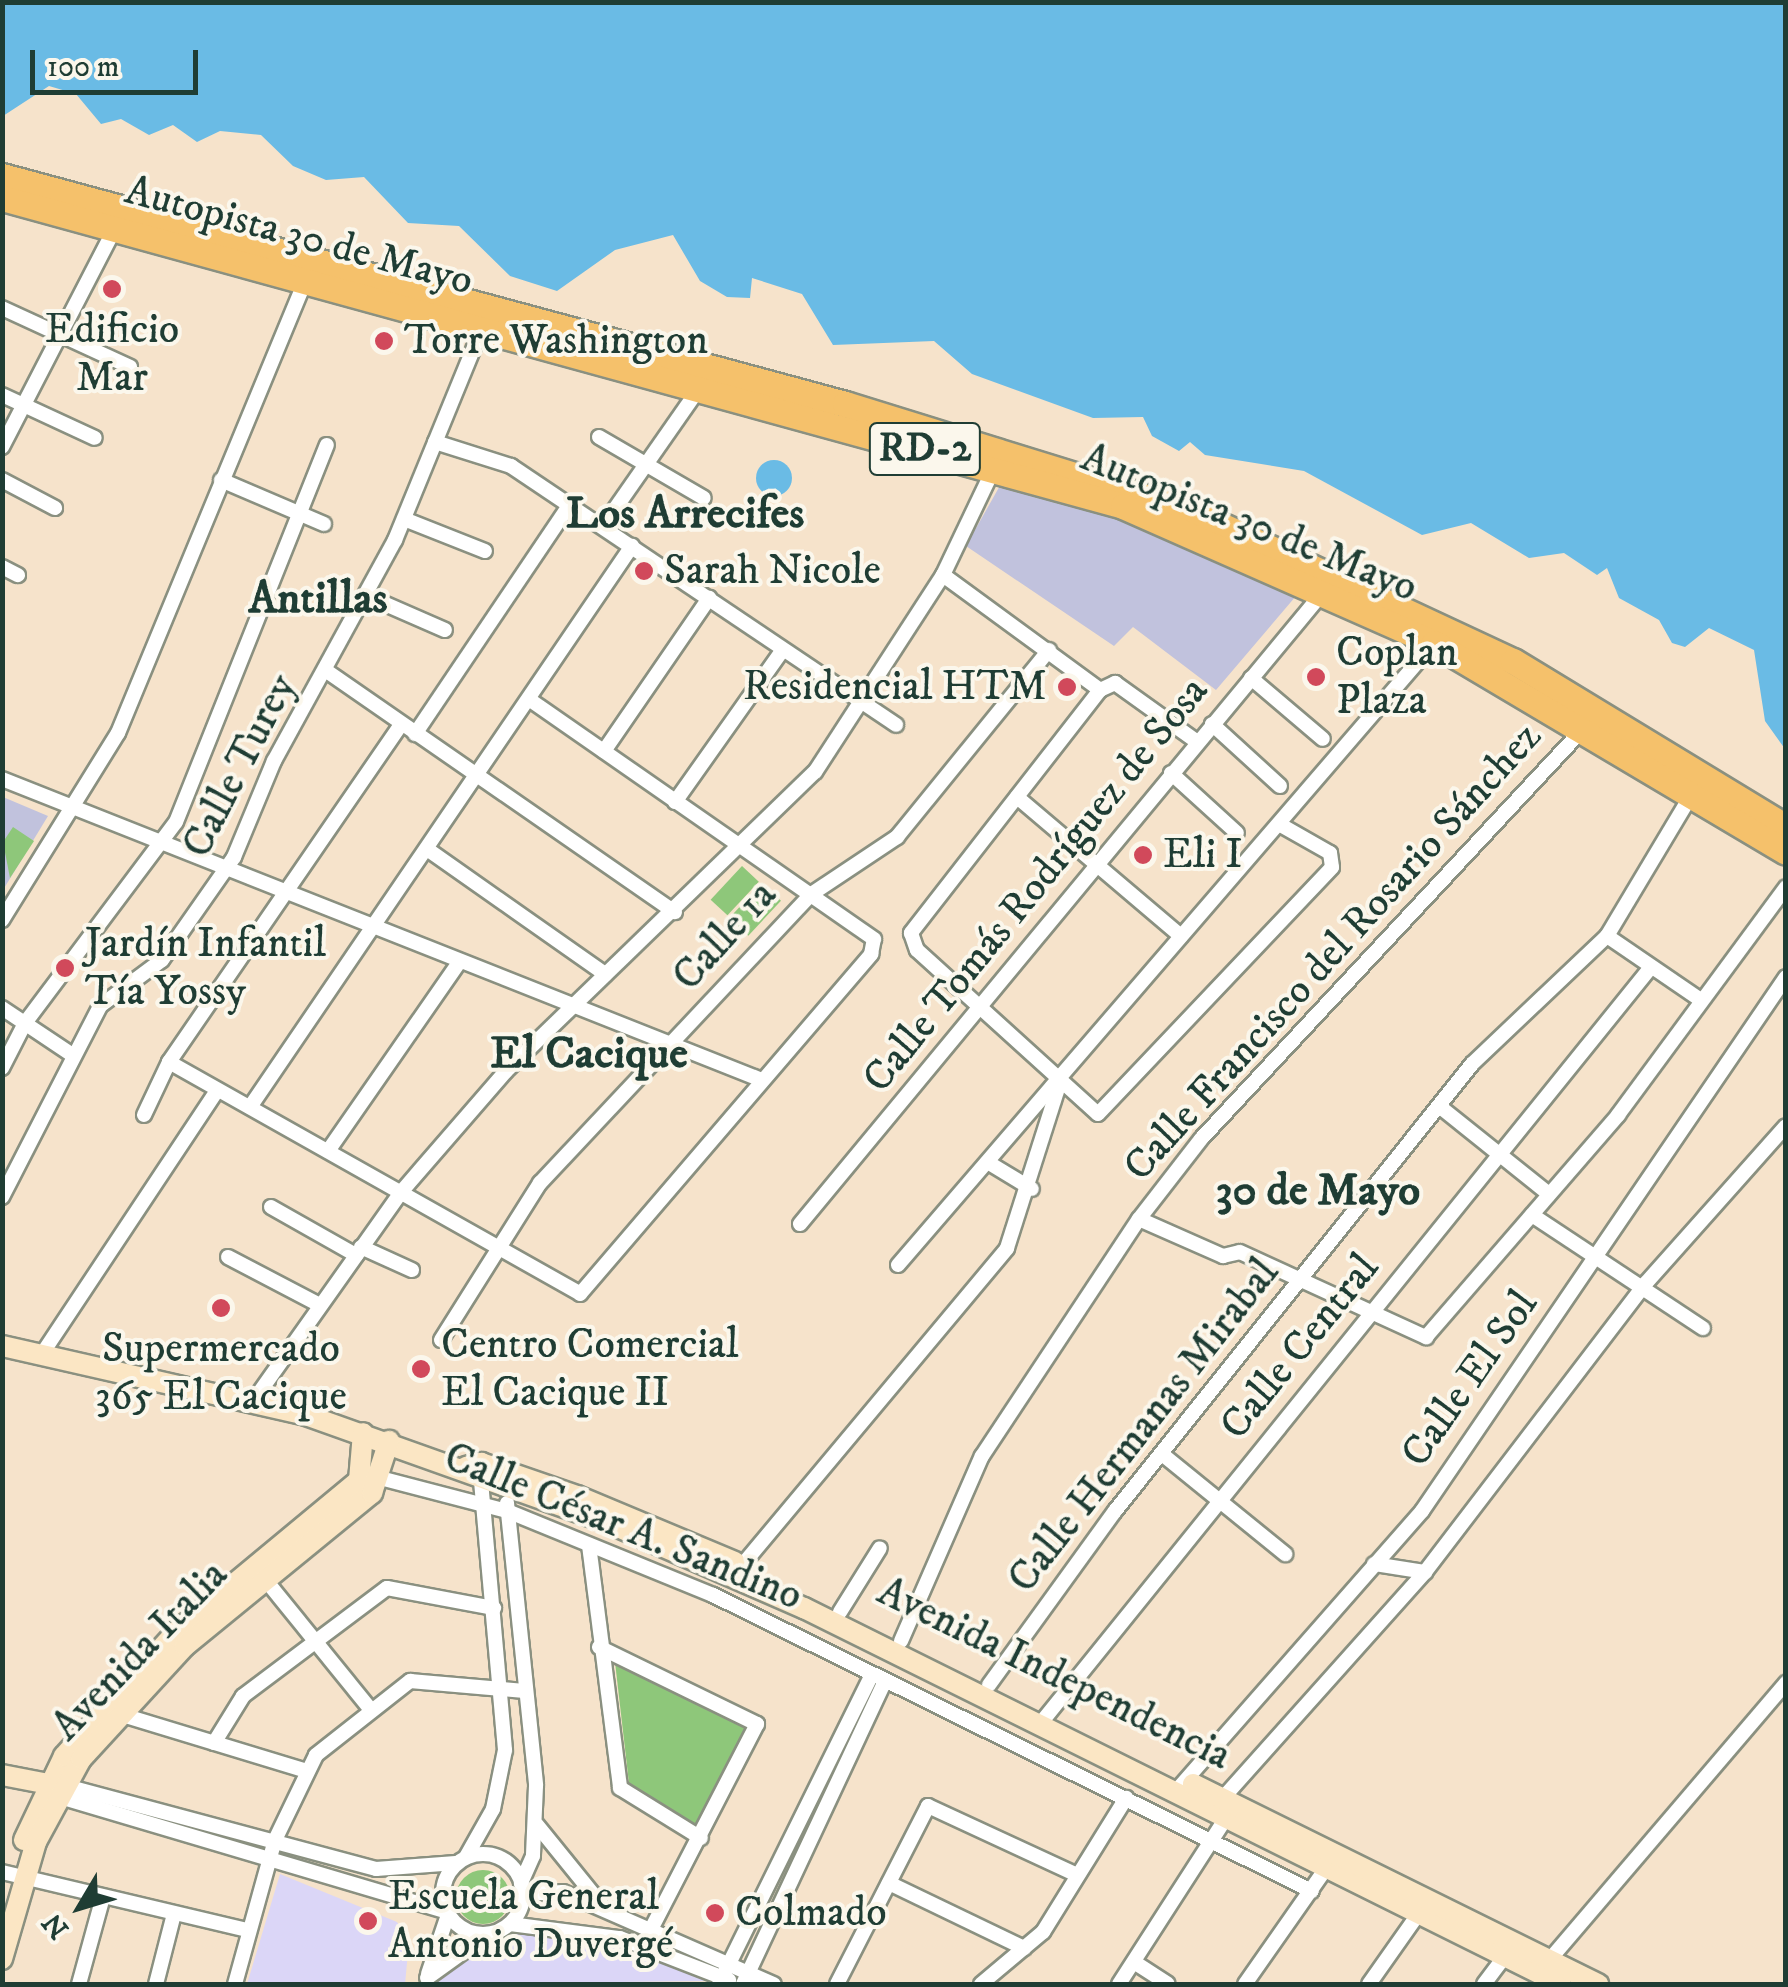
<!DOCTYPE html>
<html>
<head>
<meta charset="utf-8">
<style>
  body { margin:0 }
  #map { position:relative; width:1788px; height:1987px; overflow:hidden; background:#f6e3cb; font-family:"IM FELL DW Pica",serif }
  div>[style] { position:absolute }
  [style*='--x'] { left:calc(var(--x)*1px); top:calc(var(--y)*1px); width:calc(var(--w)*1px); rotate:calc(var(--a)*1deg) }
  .built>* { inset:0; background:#dbd6f7 }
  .industrial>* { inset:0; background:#c1c2dd }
  .green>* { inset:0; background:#8ec77a; transform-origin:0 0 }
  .round { border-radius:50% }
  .water>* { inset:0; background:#6abbe5 }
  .roads { filter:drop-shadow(2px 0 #8a9080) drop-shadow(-2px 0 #8a9080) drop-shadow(0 2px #8a9080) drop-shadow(0 -2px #8a9080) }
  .street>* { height:14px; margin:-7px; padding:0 7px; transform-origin:7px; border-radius:7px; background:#fff }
  .street>.ring { margin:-7px; padding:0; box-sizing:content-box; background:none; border:14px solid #fff; border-radius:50% }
  .secondary>* { height:20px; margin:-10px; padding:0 10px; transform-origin:10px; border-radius:10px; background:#fbe6c4 }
  .highway>* { height:25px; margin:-12.5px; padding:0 12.5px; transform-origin:12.5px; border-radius:12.5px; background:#f5c16b }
  .dots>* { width:28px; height:28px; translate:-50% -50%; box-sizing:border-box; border:5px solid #fbf7ec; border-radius:50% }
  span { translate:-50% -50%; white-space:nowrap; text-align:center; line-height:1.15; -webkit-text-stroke:8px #fbf7ec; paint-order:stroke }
  .shield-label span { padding:2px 8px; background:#fbf7ec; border:2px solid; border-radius:8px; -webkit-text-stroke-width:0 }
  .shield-label { font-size:40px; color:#1f3d34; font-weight:700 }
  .street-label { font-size:42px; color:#1f3d34 }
  .poi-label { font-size:42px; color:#1f3d34 }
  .left { translate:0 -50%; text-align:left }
  .right { translate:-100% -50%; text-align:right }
  .neighbourhood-label { font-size:45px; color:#1f3d34; font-weight:700 }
  .frame { position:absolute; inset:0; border:5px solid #1f3d34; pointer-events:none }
  .north { position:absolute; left:30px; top:1857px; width:100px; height:100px; -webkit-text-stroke:8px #fbf7ec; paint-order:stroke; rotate:232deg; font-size:28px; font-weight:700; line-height:40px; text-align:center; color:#1f3d34 }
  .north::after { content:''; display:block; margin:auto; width:35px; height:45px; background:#1f3d34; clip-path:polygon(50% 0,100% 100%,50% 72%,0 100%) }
  .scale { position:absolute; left:30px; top:50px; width:168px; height:45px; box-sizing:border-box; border:5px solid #1f3d34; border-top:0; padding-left:12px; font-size:30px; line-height:35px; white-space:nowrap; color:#1f3d34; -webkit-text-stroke:8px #fbf7ec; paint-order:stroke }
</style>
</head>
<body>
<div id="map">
  <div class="built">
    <i style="clip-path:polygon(280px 1874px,397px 1922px,409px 1942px,405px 1984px,247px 1984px)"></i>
    <i style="clip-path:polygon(519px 1929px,627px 1948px,712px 1981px,431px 1984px,484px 1937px)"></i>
  </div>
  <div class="industrial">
    <i style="clip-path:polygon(1002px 482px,1155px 532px,1296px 596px,1216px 690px,1133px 627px,1114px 646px,966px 546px)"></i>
    <i style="clip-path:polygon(3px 797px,48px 816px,3px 890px)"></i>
  </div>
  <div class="green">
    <i style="clip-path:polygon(13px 827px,34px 841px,10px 878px,3px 842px)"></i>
    <i style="left:742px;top:866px;width:23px;height:46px;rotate:43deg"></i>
    <i style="left:762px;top:883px;width:26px;height:48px;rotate:43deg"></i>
    <i style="clip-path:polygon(615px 1662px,749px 1723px,696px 1828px,630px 1792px)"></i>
    <i class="round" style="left:456px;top:1870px;width:54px;height:54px"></i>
  </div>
  <div class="water">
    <i style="clip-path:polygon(2px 3px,1785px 3px,1785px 749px,1765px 721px,1754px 650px,1709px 628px,1685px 647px,1672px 643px,1659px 620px,1619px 598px,1607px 568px,1597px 575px,1564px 553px,1529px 558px,1471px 523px,1422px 535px,1304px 471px,1205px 455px,1190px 442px,1179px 451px,1152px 436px,1143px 417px,1093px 418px,972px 374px,934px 341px,833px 345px,802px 294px,752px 278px,750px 298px,727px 297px,700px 281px,673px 235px,615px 250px,557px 291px,510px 276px,459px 226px,408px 223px,364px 177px,326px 180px,293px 166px,261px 135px,220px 131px,197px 142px,173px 125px,149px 135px,121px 119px,101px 124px,76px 94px,49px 86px,3px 116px)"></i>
    <i class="round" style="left:756px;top:460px;width:36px;height:36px"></i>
  </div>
  <div class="roads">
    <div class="street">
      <i style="--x:2;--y:308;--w:141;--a:24.7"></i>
      <i style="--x:2;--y:395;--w:102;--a:24.8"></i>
      <i style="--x:599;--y:437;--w:121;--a:30.2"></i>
      <i style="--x:435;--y:442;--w:80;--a:17.5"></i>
      <i style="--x:511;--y:466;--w:464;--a:33.9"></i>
      <i style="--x:2;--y:447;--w:249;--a:-62.7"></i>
      <i style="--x:2;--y:480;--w:60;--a:27.8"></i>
      <i style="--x:221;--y:480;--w:112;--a:23.1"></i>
      <i style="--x:404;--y:519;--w:87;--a:21.6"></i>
      <i style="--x:603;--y:526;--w:169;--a:-55.1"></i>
      <i style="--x:2;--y:567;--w:18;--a:27"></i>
      <i style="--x:943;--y:575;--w:195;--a:36.2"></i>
      <i style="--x:1100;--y:690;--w:17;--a:-25"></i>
      <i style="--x:1115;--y:683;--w:100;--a:35.6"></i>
      <i style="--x:367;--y:596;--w:85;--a:23.6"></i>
      <i style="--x:328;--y:672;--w:422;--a:34.7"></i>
      <i style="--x:1251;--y:678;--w:94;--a:40.3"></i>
      <i style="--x:1100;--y:690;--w:308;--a:127.9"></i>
      <i style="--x:911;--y:933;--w:18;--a:71"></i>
      <i style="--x:917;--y:950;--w:244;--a:42.2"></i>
      <i style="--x:1098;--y:1114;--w:340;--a:-46.5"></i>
      <i style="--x:1332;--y:867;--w:14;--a:-98"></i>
      <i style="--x:1330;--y:853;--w:59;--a:-150.4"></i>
      <i style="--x:1212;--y:724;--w:92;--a:42.4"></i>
      <i style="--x:415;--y:734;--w:279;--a:-56"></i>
      <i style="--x:604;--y:751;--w:186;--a:-55.5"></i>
      <i style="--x:1171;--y:773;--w:89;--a:42.3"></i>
      <i style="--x:2;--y:779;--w:817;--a:21.61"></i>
      <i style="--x:1017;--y:797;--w:215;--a:40.3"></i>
      <i style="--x:675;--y:802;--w:185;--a:-54.7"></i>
      <i style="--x:427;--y:849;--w:218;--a:35.1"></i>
      <i style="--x:2;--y:920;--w:220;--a:-58.2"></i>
      <i style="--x:118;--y:733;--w:490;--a:-67.5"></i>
      <i style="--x:1607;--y:936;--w:110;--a:34.3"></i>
      <i style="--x:2;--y:1008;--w:83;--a:33.7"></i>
      <i style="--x:169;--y:1062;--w:472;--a:29.4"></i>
      <i style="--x:580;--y:1294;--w:448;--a:-49.4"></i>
      <i style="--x:871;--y:954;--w:15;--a:-79"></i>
      <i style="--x:874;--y:939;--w:419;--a:-145.2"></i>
      <i style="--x:2;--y:1068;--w:51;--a:-62.9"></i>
      <i style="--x:25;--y:1023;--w:251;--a:-53.1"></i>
      <i style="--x:176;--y:822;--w:406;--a:-68.2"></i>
      <i style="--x:1439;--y:1106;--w:141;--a:38.7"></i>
      <i style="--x:250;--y:1107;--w:679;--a:-55.75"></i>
      <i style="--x:144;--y:1115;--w:59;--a:-64.7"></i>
      <i style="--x:169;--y:1062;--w:409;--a:-55.5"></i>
      <i style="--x:328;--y:1151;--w:228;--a:-55.2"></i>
      <i style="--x:989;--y:1163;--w:50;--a:31.2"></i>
      <i style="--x:2;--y:1197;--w:215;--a:-62.8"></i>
      <i style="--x:100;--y:1006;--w:77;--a:-36.6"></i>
      <i style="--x:162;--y:960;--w:126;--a:-55"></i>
      <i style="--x:234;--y:857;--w:104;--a:-67.4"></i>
      <i style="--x:274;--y:761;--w:252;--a:-61.3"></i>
      <i style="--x:395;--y:540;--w:229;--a:-67.7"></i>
      <i style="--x:271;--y:1207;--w:98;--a:29.5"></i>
      <i style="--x:1532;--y:1215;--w:205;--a:33.5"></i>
      <i style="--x:1139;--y:1219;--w:92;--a:23.8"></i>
      <i style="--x:1223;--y:1256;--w:17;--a:-13"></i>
      <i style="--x:1240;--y:1252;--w:205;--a:24.6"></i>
      <i style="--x:1426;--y:1337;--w:294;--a:-49.1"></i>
      <i style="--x:1618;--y:1115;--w:283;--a:-53.6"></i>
      <i style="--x:800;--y:1224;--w:822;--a:-50.38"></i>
      <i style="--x:361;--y:1247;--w:56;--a:24.3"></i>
      <i style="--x:228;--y:1257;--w:104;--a:27.6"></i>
      <i style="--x:898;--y:1265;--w:821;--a:-49.25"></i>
      <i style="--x:441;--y:1340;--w:186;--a:-57.8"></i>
      <i style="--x:540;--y:1183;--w:395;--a:-46.8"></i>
      <i style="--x:810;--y:895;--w:105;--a:-33.7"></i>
      <i style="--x:897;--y:837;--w:241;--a:-50.9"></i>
      <i style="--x:42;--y:1354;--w:312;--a:-56.4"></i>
      <i style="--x:254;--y:1400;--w:256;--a:-54.7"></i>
      <i style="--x:402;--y:1191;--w:159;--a:-49.1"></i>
      <i style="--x:506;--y:1071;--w:430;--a:-44.1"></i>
      <i style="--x:815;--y:772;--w:235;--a:-57"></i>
      <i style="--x:943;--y:575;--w:119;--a:-64.5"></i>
      <i style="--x:1162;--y:1454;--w:159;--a:39.1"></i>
      <i style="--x:384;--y:1479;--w:127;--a:14.6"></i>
      <i style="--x:507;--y:1511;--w:222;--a:22.2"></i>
      <i style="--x:713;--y:1595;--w:668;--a:26.3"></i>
      <i style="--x:507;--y:1503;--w:284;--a:84.1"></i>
      <i style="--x:536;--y:1786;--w:70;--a:92.5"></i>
      <i style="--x:533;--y:1856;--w:30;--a:114"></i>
      <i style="--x:589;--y:1545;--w:245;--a:82.7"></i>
      <i style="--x:620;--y:1788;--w:95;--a:31.7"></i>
      <i style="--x:1374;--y:1564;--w:52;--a:8.9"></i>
      <i style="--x:260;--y:1573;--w:175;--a:51"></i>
      <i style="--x:734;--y:1575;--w:426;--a:-50.1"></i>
      <i style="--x:1007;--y:1248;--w:171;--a:-72.3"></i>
      <i style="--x:840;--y:1612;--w:75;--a:-58"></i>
      <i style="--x:901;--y:1641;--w:202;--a:-66.4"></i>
      <i style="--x:982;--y:1456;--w:284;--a:-56.5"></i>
      <i style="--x:1139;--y:1219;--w:101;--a:-52.2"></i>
      <i style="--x:1201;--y:1139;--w:562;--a:-47.02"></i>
      <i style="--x:599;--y:1647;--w:176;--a:26"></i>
      <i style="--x:757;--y:1724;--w:231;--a:117.3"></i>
      <i style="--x:989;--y:1685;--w:215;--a:-54.1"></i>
      <i style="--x:1115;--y:1511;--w:572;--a:-51.39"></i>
      <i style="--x:1472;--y:1064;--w:186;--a:-43.5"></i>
      <i style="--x:1607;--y:936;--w:165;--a:-59.1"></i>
      <i style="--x:116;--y:1713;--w:196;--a:16.9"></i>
      <i style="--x:1040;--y:1724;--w:973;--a:-51.09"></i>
      <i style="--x:214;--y:1743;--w:55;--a:-58.3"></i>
      <i style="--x:243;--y:1696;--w:180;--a:-36.9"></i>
      <i style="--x:387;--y:1588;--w:109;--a:10.6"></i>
      <i style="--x:66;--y:1786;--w:321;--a:15"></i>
      <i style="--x:376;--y:1869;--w:80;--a:-4.3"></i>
      <i style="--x:1176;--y:1791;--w:373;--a:-48.7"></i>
      <i style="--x:1422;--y:1511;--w:646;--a:-55.72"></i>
      <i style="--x:60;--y:1797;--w:402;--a:16.5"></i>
      <i style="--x:1223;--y:1798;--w:303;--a:-48.2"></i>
      <i style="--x:1425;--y:1572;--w:364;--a:-52.6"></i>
      <i style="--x:1646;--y:1283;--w:210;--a:-48.3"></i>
      <i style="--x:537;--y:1825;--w:102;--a:51"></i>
      <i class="ring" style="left:443px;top:1854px;width:66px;height:66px"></i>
      <i style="--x:466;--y:1857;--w:55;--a:-60.6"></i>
      <i style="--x:493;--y:1809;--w:60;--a:-78.5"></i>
      <i style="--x:505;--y:1750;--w:282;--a:-95.1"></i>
      <i style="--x:2;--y:1872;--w:253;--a:13.3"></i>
      <i style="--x:889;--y:1883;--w:150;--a:25.7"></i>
      <i style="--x:523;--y:1894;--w:40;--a:-2.9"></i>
      <i style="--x:563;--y:1892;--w:230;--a:23.6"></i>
      <i style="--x:510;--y:1924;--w:111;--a:7.3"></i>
      <i style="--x:620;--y:1938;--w:117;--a:21.1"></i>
      <i style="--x:1134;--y:1962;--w:40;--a:32.9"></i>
      <i style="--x:1546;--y:1964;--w:370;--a:-49.5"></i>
      <i style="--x:428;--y:1974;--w:62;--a:-71.3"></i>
      <i style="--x:427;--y:1978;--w:74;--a:-35.6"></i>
      <i style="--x:79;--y:1984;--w:90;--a:-74.6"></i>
      <i style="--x:156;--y:1984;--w:72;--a:-75.6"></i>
      <i style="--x:235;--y:1984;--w:149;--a:-74.5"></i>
      <i style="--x:275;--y:1840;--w:94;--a:-64.2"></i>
      <i style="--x:316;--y:1755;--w:120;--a:-38.2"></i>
      <i style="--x:410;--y:1681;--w:115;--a:5"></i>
      <i style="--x:719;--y:1984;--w:343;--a:-63.7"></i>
      <i style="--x:743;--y:1984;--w:332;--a:-64.9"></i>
      <i style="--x:837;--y:1984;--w:200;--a:-62.9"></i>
      <i style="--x:928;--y:1806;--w:164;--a:24.8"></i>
      <i style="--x:981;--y:1984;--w:81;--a:-40"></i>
      <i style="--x:1043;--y:1932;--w:158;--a:-58.2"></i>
      <i style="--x:1119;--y:1984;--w:203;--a:-57.2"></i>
      <i style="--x:1245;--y:1984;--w:143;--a:-55"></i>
      <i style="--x:1369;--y:1984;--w:92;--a:-54.8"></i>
      <i style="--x:1484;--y:1984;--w:35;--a:-53"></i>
    </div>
    <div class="secondary">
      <i style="--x:2;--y:1346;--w:312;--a:12.8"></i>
      <i style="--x:306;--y:1415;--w:322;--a:19.6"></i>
      <i style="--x:609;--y:1523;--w:213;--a:23.6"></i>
      <i style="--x:804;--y:1608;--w:845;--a:26.41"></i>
      <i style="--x:466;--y:1467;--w:16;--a:-15"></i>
      <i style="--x:481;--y:1463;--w:102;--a:19"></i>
      <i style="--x:577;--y:1496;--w:171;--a:22.7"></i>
      <i style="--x:2;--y:1775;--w:58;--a:10.9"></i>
      <i style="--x:1193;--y:1784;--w:452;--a:26.3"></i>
      <i style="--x:24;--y:1840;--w:93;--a:-64.5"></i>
      <i style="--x:64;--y:1756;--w:166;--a:-47.9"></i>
      <i style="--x:175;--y:1633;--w:239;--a:-39.7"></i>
      <i style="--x:359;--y:1480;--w:47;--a:-85.1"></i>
      <i style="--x:2;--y:1959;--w:122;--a:-73.8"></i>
      <i style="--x:36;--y:1842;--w:94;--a:-61.5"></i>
      <i style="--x:81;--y:1759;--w:154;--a:-47.4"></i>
      <i style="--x:185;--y:1646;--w:242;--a:-39.3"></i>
      <i style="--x:372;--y:1493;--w:55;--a:-71.9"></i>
    </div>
    <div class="highway">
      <i style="--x:2;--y:176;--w:873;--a:15.13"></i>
      <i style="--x:845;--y:404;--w:362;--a:17.2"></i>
      <i style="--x:1191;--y:511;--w:355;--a:25"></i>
      <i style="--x:1513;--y:661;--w:320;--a:31.3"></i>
      <i style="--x:2;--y:198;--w:1163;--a:15.36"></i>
      <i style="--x:1123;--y:506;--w:340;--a:23.8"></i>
      <i style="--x:1434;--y:643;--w:409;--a:30.7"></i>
    </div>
  </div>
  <div class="dots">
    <i style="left:112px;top:289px;background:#d1495b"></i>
    <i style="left:384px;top:341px;background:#d1495b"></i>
    <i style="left:644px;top:571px;background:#d1495b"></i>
    <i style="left:1316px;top:677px;background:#d1495b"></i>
    <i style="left:1067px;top:687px;background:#d1495b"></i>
    <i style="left:1143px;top:855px;background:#d1495b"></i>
    <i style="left:65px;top:968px;background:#d1495b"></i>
    <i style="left:221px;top:1308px;background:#d1495b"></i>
    <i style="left:421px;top:1369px;background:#d1495b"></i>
    <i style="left:715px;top:1913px;background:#d1495b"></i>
    <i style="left:368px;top:1921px;background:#d1495b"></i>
  </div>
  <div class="shield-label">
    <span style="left:925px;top:449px">RD-2</span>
  </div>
  <div class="street-label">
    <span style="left:299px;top:236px;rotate:15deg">Autopista 30 de Mayo</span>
    <span style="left:1249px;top:523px;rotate:22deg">Autopista 30 de Mayo</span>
    <span style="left:240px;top:766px;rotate:-63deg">Calle Turey</span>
    <span style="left:1036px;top:885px;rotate:-51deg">Calle Tomás Rodríguez de Sosa</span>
    <span style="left:725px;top:936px;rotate:-48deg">Calle 1a</span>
    <span style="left:1333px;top:952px;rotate:-48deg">Calle Francisco del Rosario Sánchez</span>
    <span style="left:1300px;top:1347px;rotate:-51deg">Calle Central</span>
    <span style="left:1470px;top:1379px;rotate:-55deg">Calle El Sol</span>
    <span style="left:1144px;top:1426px;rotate:-52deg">Calle Hermanas Mirabal</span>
    <span style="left:623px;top:1527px;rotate:22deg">Calle César A. Sandino</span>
    <span style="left:140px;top:1651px;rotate:-46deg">Avenida Italia</span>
    <span style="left:1054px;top:1674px;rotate:26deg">Avenida Independencia</span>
  </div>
  <div class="poi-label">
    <span style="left:112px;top:354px">Edificio<br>Mar</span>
    <span class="left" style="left:404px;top:341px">Torre Washington</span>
    <span class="left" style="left:664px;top:571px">Sarah Nicole</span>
    <span class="left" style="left:1336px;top:677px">Coplan<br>Plaza</span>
    <span class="right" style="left:1047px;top:687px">Residencial HTM</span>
    <span class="left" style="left:1163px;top:855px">Eli I</span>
    <span class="left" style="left:85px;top:968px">Jardín Infantil<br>Tía Yossy</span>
    <span class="left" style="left:441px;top:1369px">Centro Comercial<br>El Cacique II</span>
    <span style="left:221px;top:1373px">Supermercado<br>365 El Cacique</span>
    <span class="left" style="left:388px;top:1921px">Escuela General<br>Antonio Duvergé</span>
    <span class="left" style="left:735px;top:1913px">Colmado</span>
  </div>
  <div class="neighbourhood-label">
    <span style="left:685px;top:515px">Los Arrecifes</span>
    <span style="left:318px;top:600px">Antillas</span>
    <span style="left:589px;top:1055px">El Cacique</span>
    <span style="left:1318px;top:1192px">30 de Mayo</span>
  </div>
  <div class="frame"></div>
  <div class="north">N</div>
  <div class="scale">100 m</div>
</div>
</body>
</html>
